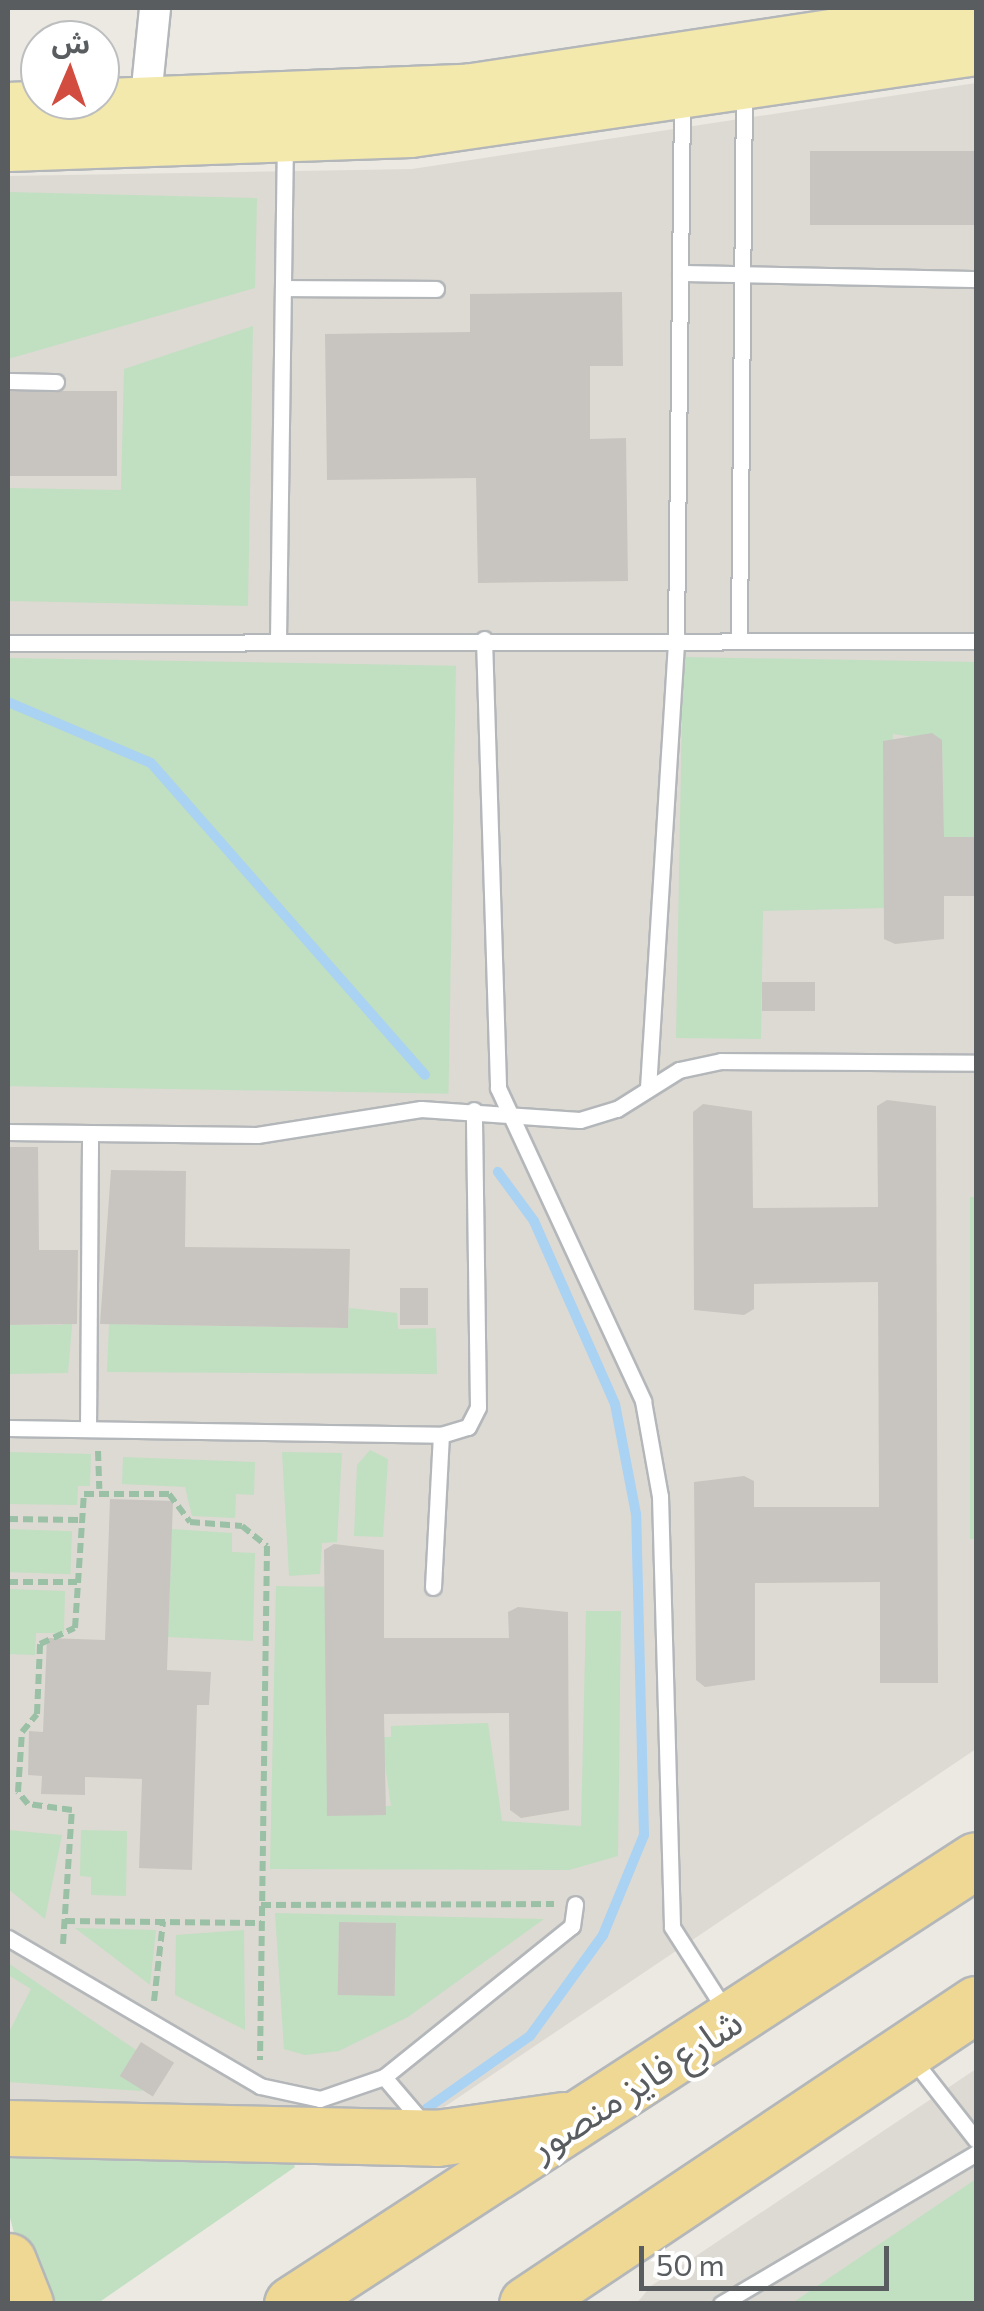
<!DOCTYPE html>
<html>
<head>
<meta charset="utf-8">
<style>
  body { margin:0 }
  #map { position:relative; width:984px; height:2311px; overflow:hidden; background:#ebe9e1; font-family:Commissioner,"Noto Sans Arabic",sans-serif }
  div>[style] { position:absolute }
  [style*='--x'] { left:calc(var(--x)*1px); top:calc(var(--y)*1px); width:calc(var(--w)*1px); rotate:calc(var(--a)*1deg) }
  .education>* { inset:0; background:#dddad3 }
  .green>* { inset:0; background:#c1dfc1; transform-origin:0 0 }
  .stream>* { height:10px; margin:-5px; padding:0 5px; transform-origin:5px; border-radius:5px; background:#a9d2f3 }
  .building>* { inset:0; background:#c8c5c0; transform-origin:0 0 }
  .path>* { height:6px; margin-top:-3px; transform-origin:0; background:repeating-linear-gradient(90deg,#9ac0a6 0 10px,transparent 0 15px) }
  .roads { filter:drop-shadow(2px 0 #b4b7ba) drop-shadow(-2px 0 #b4b7ba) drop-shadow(0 2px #b4b7ba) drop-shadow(0 -2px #b4b7ba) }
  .lane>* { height:15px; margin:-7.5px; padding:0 7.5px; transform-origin:7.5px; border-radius:7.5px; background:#fff }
  .street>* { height:30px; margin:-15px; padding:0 15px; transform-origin:15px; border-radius:15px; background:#fff }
  .primary>* { height:48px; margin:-24px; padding:0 24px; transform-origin:24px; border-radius:24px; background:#f4e9ad }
  .highway>* { height:55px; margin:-27.5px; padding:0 27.5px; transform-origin:27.5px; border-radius:27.5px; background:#efd894 }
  span { translate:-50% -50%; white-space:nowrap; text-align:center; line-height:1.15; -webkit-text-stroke:8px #fff; paint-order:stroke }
  .street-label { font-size:38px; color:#5a5d60 }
  .frame { position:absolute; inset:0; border:10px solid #5a5d60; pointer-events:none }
  .north { position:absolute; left:20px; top:20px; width:100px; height:100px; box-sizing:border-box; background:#fff; border:2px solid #bdbebf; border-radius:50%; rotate:2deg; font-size:28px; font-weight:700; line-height:40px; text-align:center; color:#5a5d60 }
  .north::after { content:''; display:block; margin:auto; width:35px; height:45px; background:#d24d40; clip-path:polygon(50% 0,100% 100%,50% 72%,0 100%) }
  .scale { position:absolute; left:639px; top:2246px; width:250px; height:45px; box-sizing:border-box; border:5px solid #5a5d60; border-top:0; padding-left:12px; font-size:30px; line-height:35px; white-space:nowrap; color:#5a5d60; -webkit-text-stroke:8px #fff; paint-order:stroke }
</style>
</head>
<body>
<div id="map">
  <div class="education">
    <i style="clip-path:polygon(976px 83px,976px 1749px,413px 2128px,8px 2105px,8px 176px,412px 169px)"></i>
    <i style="clip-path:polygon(976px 2069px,976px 2303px,636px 2304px,651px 2286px)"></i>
  </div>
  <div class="green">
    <i style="clip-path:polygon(8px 192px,257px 198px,255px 288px,8px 359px)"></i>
    <i style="clip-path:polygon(253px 326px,248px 606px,8px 601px,8px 488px,121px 490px,124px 369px)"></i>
    <i style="clip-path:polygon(683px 657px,976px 662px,976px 838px,944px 839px,942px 741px,893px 734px,884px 908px,763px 911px,761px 1039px,676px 1038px)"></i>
    <i style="left:8px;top:658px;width:448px;height:428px;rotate:1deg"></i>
    <i style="left:970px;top:1197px;width:6px;height:342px"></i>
    <i style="clip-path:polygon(349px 1308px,397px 1313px,398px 1329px,436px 1328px,437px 1374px,107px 1372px,109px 1324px,348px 1328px)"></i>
    <i style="clip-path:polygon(73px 1314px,68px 1373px,8px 1374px,8px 1325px,62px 1325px)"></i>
    <i style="clip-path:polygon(370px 1450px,388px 1459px,383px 1537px,354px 1536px,357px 1465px)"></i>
    <i style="clip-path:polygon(8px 1452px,91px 1454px,90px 1486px,78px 1486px,77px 1505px,8px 1504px)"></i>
    <i style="clip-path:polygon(282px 1452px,342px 1453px,337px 1542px,322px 1543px,320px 1574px,289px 1576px)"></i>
    <i style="clip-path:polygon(123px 1457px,255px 1462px,254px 1495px,236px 1494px,235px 1518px,192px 1516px,185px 1487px,122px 1484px)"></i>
    <i style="left:8px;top:1529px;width:64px;height:43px;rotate:2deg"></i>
    <i style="clip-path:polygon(172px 1529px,232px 1533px,232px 1552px,255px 1553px,253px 1641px,168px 1637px)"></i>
    <i style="clip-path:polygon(276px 1586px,340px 1587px,382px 1806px,391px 1806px,381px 1737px,391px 1737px,391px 1726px,488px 1723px,502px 1821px,581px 1826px,586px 1611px,621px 1611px,618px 1856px,569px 1870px,270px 1869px)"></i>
    <i style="clip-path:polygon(8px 1589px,65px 1591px,64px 1633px,36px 1633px,35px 1655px,8px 1654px)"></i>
    <i style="clip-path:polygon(8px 1830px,62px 1835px,45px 1919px,8px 1889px)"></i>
    <i style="clip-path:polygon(81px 1830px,127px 1831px,126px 1896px,91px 1895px,91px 1877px,80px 1876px)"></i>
    <i style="clip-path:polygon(evenodd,275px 1913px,544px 1919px,408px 2017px,339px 2051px,305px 2055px,284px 2049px,275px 1913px,339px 1922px,396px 1923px,395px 1995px,338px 1994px,339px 1922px)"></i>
    <i style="clip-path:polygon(75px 1928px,156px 1930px,150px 1985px)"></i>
    <i style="clip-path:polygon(244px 1930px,245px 2030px,175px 1995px,176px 1935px)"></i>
    <i style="clip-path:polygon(8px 1963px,136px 2050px,142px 2091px,8px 2082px,8px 2034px,31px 1989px,8px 1975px)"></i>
    <i style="clip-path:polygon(8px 2128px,281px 2138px,295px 2167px,98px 2303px,32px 2303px,8px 2210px)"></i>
    <i style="clip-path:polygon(976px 2179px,976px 2303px,792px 2303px)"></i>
  </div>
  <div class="stream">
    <i style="--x:8;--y:702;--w:155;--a:23.1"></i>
    <i style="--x:151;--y:763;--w:415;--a:48.7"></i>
    <i style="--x:426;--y:2109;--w:127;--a:-35.1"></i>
    <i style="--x:530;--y:2036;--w:125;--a:-54.1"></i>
    <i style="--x:603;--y:1935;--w:108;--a:-67.7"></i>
    <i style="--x:644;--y:1835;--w:321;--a:-91.4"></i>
    <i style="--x:636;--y:1514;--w:112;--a:-100.8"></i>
    <i style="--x:615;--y:1404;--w:200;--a:-113.9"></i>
    <i style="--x:534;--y:1221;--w:61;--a:-126.3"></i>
  </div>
  <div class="building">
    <i style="left:810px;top:151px;width:166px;height:74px"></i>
    <i style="clip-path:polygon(622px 292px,623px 366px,590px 366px,590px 439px,626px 438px,628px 581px,478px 583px,476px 478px,327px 480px,325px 334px,470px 332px,470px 294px)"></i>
    <i style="left:117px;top:391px;width:85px;height:109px;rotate:90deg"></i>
    <i style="clip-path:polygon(932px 733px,942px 740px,944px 837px,976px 837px,976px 896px,944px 896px,944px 939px,895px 944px,884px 939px,883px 741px)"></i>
    <i style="left:762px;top:982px;width:53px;height:29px"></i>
    <i style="clip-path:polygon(887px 1100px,936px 1106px,938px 1683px,880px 1683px,880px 1582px,755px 1583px,755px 1680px,705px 1687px,696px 1680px,694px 1482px,744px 1476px,754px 1481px,754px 1507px,879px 1507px,878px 1282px,754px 1284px,754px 1309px,744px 1315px,694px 1310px,693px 1112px,703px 1104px,752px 1111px,753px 1208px,878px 1207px,877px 1106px)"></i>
    <i style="clip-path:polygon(8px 1147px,38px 1147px,39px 1250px,78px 1250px,77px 1324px,8px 1325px)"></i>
    <i style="clip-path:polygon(111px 1170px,186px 1171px,185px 1247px,350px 1249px,348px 1328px,100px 1324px)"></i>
    <i style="left:400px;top:1288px;width:28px;height:37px"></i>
    <i style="clip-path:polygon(110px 1499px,173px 1501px,167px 1670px,211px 1672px,209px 1705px,197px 1705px,192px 1870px,139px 1868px,142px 1779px,85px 1777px,85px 1795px,41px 1794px,42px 1776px,28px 1775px,29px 1731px,43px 1732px,47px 1638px,105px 1640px)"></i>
    <i style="clip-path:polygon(334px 1544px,384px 1550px,384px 1638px,509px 1638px,508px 1612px,518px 1607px,568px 1612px,569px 1810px,521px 1818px,510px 1810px,509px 1713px,384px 1714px,386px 1815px,327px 1816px,324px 1550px)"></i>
    <i style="left:339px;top:1922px;width:57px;height:73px;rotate:1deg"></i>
    <i style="left:141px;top:2042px;width:39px;height:40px;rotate:32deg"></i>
  </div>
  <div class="path">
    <i style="--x:98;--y:1451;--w:38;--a:88"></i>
    <i style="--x:8;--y:1519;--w:72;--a:0.8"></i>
    <i style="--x:8;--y:1582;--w:69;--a:0"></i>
    <i style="--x:261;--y:1905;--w:293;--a:-0.2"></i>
    <i style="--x:65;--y:1921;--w:196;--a:0.6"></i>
    <i style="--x:63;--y:1944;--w:134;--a:-86.2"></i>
    <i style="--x:72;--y:1810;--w:44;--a:-172.2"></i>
    <i style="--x:28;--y:1804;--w:16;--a:-130"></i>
    <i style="--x:18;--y:1792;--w:60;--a:-86.2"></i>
    <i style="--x:22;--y:1732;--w:23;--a:-50"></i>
    <i style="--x:37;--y:1714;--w:70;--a:-87.5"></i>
    <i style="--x:40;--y:1644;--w:38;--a:-25"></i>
    <i style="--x:75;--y:1628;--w:134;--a:-86.2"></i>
    <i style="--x:84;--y:1494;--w:85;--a:0"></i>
    <i style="--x:169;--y:1494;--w:35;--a:53"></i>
    <i style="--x:190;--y:1522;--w:52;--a:4.4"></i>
    <i style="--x:242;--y:1526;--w:32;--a:39"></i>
    <i style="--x:267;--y:1546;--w:514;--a:90.78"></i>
    <i style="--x:154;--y:2001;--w:80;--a:-83.5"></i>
  </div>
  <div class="roads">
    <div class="lane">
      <i style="--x:680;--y:273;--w:296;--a:1.2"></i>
      <i style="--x:283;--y:288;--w:153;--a:0.4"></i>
      <i style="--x:8;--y:381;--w:48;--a:1.2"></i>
      <i style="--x:739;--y:636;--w:546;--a:-89.48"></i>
      <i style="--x:484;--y:639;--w:449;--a:88.2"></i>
      <i style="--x:498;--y:1088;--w:345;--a:65.1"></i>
      <i style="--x:643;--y:1401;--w:97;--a:79.9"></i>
      <i style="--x:660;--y:1496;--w:431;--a:88.4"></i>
      <i style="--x:672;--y:1927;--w:102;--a:57.4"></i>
      <i style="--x:278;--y:640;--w:496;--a:-89.2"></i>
      <i style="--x:8;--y:643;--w:968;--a:-0.12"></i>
      <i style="--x:648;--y:1088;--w:452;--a:-86.4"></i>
      <i style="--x:676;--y:637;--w:540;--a:-89.36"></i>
      <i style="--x:8;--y:1132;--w:249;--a:0.7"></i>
      <i style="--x:257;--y:1135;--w:166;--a:-9"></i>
      <i style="--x:421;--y:1109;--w:159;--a:4"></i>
      <i style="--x:580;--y:1120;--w:39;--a:-17"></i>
      <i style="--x:617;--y:1109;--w:73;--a:-32.2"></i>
      <i style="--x:679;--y:1070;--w:43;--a:-12.1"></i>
      <i style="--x:721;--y:1061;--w:255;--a:0.4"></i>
      <i style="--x:8;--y:1428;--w:433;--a:0.9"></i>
      <i style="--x:441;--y:1435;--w:28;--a:-17"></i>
      <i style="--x:468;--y:1427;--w:22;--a:-63"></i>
      <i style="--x:478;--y:1407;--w:297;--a:-90.8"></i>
      <i style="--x:88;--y:1429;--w:294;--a:-89.6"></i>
      <i style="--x:433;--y:1587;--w:152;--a:-87"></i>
      <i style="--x:8;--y:1938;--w:292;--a:30.4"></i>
      <i style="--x:260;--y:2086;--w:61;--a:12.2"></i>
      <i style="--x:320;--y:2099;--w:68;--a:-19"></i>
      <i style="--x:384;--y:2077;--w:241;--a:-38.8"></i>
      <i style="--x:572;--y:1926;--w:22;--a:-82"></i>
      <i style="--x:911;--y:2057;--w:105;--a:51.9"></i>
      <i style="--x:384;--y:2077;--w:62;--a:49.6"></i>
      <i style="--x:721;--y:2304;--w:296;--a:-30.6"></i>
    </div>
    <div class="street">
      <i style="--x:145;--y:107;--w:100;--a:-84.2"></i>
    </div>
    <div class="primary">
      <i style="--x:8;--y:107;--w:458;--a:-2.3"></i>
      <i style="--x:466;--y:89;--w:516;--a:-8.59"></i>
      <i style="--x:8;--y:147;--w:403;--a:-2"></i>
      <i style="--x:411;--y:133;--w:571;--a:-8.26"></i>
    </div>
    <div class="highway">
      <i style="--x:8;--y:2128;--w:429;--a:1.3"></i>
      <i style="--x:437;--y:2138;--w:128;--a:-8.1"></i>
      <i style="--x:8;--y:2261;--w:46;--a:68.4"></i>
      <i style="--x:292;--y:2304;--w:815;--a:-32.99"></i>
      <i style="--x:527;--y:2304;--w:540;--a:-33.75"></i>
    </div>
  </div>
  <div class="street-label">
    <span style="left:635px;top:2083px;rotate:-33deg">شارع فايز منصور</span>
  </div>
  <div class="frame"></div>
  <div class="north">ش</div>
  <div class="scale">50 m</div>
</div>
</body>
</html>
